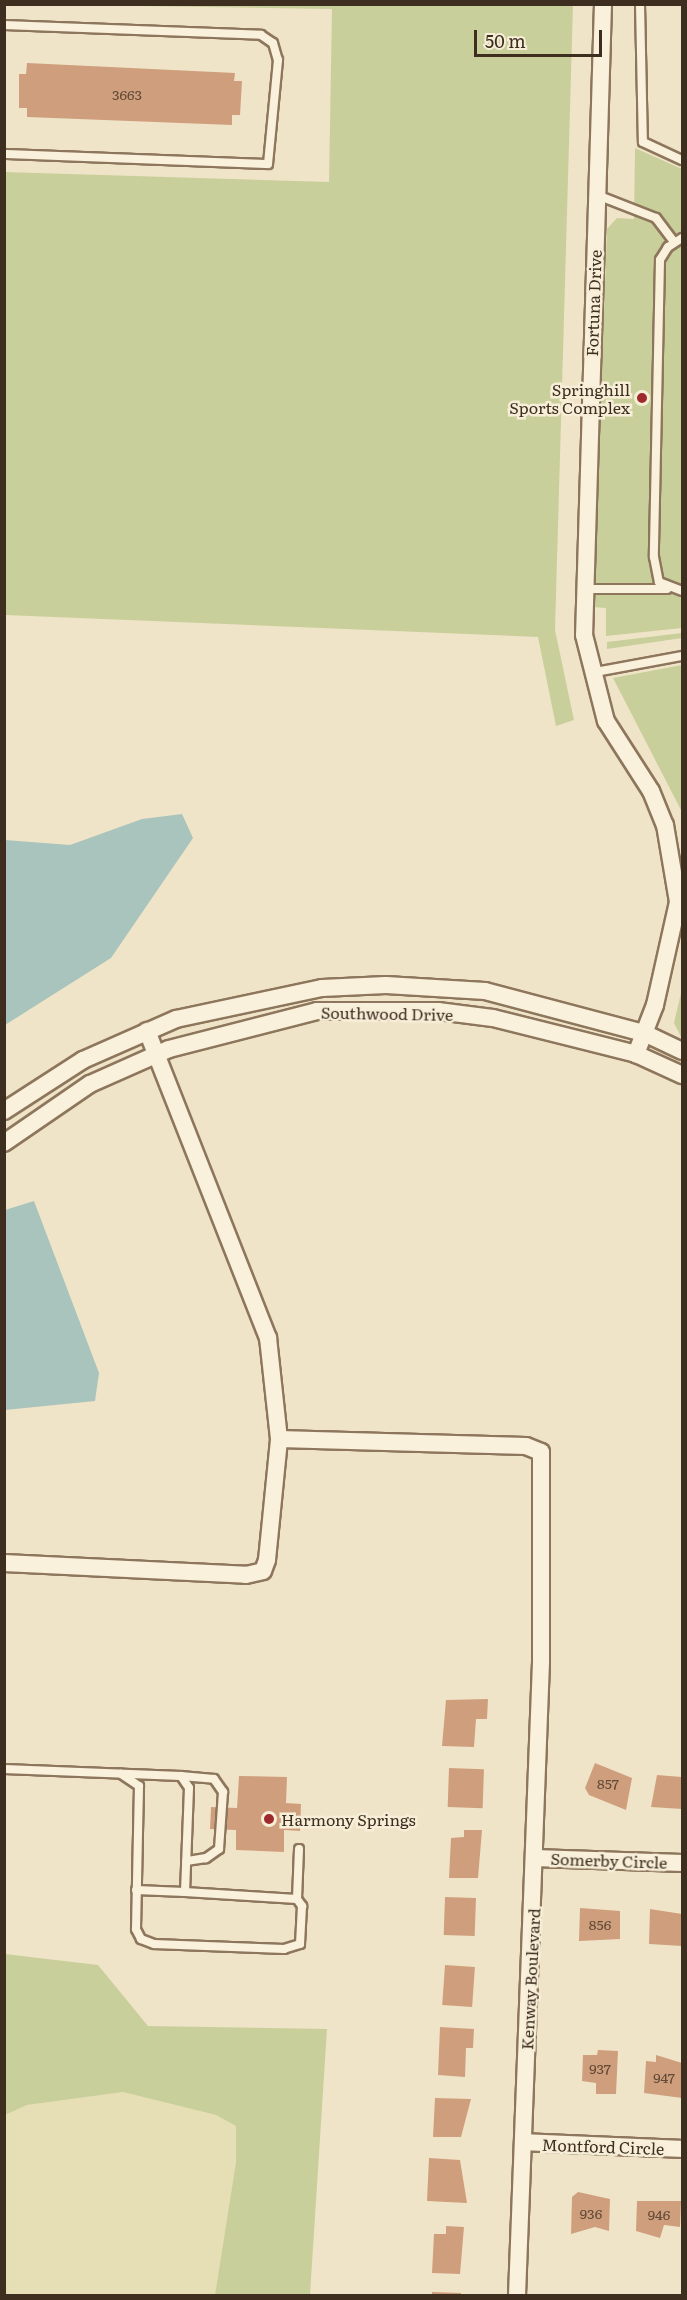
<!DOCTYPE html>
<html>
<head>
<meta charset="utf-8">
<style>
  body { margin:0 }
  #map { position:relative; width:687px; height:2300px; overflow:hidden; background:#f0e4c8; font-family:Literata,serif }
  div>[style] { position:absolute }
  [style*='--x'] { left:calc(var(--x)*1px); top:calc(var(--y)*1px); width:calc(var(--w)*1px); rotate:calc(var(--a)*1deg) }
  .farmland>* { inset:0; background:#e6deb5 }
  .green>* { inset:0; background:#c9cf9b }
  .water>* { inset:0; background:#a9c4bc }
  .building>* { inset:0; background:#cf9f7d; transform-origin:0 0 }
  .roads { filter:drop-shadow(2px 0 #8d765c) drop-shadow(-2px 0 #8d765c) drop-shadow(0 2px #8d765c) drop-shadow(0 -2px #8d765c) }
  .service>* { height:8px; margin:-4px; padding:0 4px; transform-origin:4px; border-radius:4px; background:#faf1dc }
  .minor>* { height:16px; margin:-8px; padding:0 8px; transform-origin:8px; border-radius:8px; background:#faf1dc }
  .dots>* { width:16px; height:16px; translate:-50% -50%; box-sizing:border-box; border:3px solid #f7eed8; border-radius:50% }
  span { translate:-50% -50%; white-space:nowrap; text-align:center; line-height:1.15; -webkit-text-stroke:5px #f7eed8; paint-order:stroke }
  .number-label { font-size:14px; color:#624a37 }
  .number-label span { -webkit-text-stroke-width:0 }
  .street-label { font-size:16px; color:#3d2e20 }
  .poi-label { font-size:16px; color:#3d2e20 }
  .right { translate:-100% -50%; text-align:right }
  .left { translate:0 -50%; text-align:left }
  .frame { position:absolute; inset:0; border:6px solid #3d2e20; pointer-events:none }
  .scale { position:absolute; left:474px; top:30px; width:128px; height:27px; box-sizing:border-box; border:3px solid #3d2e20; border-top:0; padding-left:8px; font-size:18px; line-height:21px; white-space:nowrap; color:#3d2e20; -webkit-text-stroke:4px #f7eed8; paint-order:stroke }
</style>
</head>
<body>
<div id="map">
  <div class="farmland">
    <i style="clip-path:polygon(123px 2092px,216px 2115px,236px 2126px,236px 2162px,215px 2295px,5px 2296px,5px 2115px,27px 2105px)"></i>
  </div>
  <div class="green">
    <i style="clip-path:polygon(5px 4px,573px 5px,555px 630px,574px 720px,556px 726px,538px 637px,5px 615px,5px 172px,329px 182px,332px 9px)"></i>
    <i style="clip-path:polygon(635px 148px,682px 169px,682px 628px,606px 636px,606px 608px,593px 607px,607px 229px,617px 218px,634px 219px)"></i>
    <i style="clip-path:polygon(682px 633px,682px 638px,607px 649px,607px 642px)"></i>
    <i style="clip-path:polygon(682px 665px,682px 812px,613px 678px)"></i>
    <i style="clip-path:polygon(682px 989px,682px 1039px,674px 1023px)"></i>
    <i style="clip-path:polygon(5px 1954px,98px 1965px,148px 2026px,327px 2029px,310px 2295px,215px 2295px,236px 2162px,236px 2126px,216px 2115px,123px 2092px,27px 2105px,5px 2115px)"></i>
  </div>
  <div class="water">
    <i style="clip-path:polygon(182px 814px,193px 838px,111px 958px,5px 1025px,5px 840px,70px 845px,142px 819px)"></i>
    <i style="clip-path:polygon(34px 1201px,99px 1373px,95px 1401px,5px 1410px,5px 1210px)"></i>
  </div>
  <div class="building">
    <i style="clip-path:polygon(27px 63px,235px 73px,234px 81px,242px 81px,240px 115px,232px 115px,232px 125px,27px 117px,27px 108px,19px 108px,19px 74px,26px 74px)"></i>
    <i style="clip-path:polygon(488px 1699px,487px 1719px,476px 1719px,474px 1747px,442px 1746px,446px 1700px)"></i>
    <i style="clip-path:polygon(595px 1763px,632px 1778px,626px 1810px,589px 1795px,585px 1788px)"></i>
    <i style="left:449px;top:1768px;width:35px;height:39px;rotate:2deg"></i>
    <i style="clip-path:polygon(657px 1775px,682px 1777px,682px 1809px,651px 1807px)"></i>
    <i style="clip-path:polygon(239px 1776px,287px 1777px,286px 1803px,301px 1804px,300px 1831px,284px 1830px,284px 1852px,236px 1850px,236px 1830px,210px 1829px,211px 1807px,237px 1808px)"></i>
    <i style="clip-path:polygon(464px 1830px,482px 1830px,478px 1878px,449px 1878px,451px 1838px,464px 1837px)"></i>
    <i style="left:445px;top:1897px;width:31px;height:38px;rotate:2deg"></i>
    <i style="clip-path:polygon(580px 1908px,620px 1911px,620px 1939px,579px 1941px)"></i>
    <i style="clip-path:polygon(650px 1909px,682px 1914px,682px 1946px,649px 1944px)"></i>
    <i style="left:445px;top:1965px;width:30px;height:40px;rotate:4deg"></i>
    <i style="clip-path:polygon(440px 2027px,474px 2029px,473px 2048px,466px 2048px,465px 2077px,438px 2075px)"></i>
    <i style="clip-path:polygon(598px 2050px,618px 2051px,616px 2094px,596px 2094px,596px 2083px,582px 2081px,583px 2055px,597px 2055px)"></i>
    <i style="clip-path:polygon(656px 2055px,682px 2063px,682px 2098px,644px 2093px,646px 2061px,656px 2062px)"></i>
    <i style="clip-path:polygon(435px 2098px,471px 2099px,461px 2137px,433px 2137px)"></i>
    <i style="clip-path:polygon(429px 2158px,460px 2160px,467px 2203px,427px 2201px)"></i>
    <i style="clip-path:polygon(578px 2192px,610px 2199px,609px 2231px,595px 2227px,571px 2234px,572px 2197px)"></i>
    <i style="clip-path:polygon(637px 2201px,681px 2201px,680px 2227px,664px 2225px,660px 2238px,636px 2231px)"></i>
    <i style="clip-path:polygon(446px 2226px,464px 2227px,460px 2274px,432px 2273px,434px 2234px,446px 2234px)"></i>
    <i style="clip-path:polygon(432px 2292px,461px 2293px,461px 2296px,432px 2296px)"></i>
  </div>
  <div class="roads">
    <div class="service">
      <i style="--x:640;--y:4;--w:138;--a:88.8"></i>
      <i style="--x:643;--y:142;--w:43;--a:24.8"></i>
      <i style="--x:4;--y:25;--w:257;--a:2.2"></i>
      <i style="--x:261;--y:35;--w:14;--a:34"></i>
      <i style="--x:273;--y:43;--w:18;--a:74"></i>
      <i style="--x:278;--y:60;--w:104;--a:95.5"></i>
      <i style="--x:268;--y:164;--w:264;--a:-177.8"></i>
      <i style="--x:597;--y:195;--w:63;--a:21.3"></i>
      <i style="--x:656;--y:218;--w:30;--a:53"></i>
      <i style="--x:682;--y:238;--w:17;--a:147"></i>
      <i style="--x:668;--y:247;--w:15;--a:122"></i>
      <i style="--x:660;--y:260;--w:297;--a:91.2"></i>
      <i style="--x:654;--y:557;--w:25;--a:79"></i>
      <i style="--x:659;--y:582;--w:25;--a:21"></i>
      <i style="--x:583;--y:589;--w:84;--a:0"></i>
      <i style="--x:590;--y:673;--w:94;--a:-10.5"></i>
      <i style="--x:4;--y:1769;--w:177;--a:2.3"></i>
      <i style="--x:181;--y:1776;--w:14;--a:56"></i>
      <i style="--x:189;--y:1788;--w:104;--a:92.2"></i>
      <i style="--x:185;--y:1892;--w:112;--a:3.6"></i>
      <i style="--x:297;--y:1899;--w:9;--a:54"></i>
      <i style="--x:302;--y:1906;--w:38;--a:93"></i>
      <i style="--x:300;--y:1944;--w:17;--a:163"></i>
      <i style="--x:284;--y:1949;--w:130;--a:-177.8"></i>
      <i style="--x:154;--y:1944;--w:14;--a:-159"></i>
      <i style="--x:141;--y:1939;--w:11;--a:-117"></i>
      <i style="--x:136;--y:1929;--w:143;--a:-88.8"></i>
      <i style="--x:139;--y:1786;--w:22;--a:-146"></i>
      <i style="--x:181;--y:1776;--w:33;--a:5"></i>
      <i style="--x:214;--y:1779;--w:16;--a:55"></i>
      <i style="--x:223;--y:1792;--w:57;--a:94"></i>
      <i style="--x:219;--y:1849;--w:16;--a:145"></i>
      <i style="--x:206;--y:1858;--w:20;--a:171"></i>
      <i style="--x:136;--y:1890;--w:49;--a:2.3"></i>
      <i style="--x:297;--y:1899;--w:50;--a:-87.7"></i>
    </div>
    <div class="minor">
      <i style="--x:603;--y:4;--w:631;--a:91.72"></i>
      <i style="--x:584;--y:635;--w:89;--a:75.7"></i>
      <i style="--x:606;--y:721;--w:83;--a:57.3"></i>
      <i style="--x:651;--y:791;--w:37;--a:68"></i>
      <i style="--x:665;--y:825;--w:78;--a:80.4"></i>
      <i style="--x:678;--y:902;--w:106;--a:102.6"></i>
      <i style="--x:655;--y:1005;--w:53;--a:111.2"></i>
      <i style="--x:4;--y:1111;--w:94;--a:-32.8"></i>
      <i style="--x:83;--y:1060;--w:102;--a:-23.8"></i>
      <i style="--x:176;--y:1019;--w:149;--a:-12"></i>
      <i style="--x:322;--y:988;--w:64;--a:-2.7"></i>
      <i style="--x:386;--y:985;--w:99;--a:3.5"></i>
      <i style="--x:485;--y:991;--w:164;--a:14.8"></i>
      <i style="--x:644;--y:1033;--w:42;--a:25.3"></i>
      <i style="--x:4;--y:1143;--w:104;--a:-34.5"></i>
      <i style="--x:90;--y:1084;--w:86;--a:-23.9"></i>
      <i style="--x:169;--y:1049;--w:153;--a:-14.4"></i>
      <i style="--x:317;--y:1011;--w:121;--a:0"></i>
      <i style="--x:438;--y:1011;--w:55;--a:7.3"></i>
      <i style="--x:493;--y:1018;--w:147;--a:14.1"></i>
      <i style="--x:636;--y:1054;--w:51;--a:24.5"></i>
      <i style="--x:279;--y:1439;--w:247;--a:1.6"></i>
      <i style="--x:526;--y:1446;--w:16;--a:22"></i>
      <i style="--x:541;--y:1452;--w:210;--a:90"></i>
      <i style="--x:541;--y:1662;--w:634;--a:92.17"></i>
      <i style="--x:4;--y:1563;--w:242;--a:2.8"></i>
      <i style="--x:246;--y:1575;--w:17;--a:-13"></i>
      <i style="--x:263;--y:1571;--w:12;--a:-70"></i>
      <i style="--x:267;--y:1560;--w:122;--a:-84.3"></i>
      <i style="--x:279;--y:1439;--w:102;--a:-96.2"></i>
      <i style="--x:268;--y:1338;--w:330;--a:-111.5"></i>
      <i style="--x:535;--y:1858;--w:147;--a:1.9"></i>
      <i style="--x:523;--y:2142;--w:159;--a:2.5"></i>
    </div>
  </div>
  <div class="dots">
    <i style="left:642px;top:398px;background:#9e2a2b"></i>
    <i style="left:269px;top:1819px;background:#9e2a2b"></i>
  </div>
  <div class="number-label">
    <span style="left:127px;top:94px">3663</span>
    <span style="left:608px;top:1783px">857</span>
    <span style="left:600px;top:1924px">856</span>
    <span style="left:600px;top:2068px">937</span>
    <span style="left:664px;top:2077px">947</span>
    <span style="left:591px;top:2213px">936</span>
    <span style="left:659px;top:2214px">946</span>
  </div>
  <div class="street-label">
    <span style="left:593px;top:303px;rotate:-88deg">Fortuna Drive</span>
    <span style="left:387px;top:1013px;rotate:1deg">Southwood Drive</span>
    <span style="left:609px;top:1860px;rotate:2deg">Somerby Circle</span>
    <span style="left:530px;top:1979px;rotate:-87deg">Kenway Boulevard</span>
    <span style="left:603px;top:2146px;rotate:2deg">Montford Circle</span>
  </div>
  <div class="poi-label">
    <span class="right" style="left:630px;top:398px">Springhill<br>Sports Complex</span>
    <span class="left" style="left:281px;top:1819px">Harmony Springs</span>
  </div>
  <div class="frame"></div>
  <div class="scale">50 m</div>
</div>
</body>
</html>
